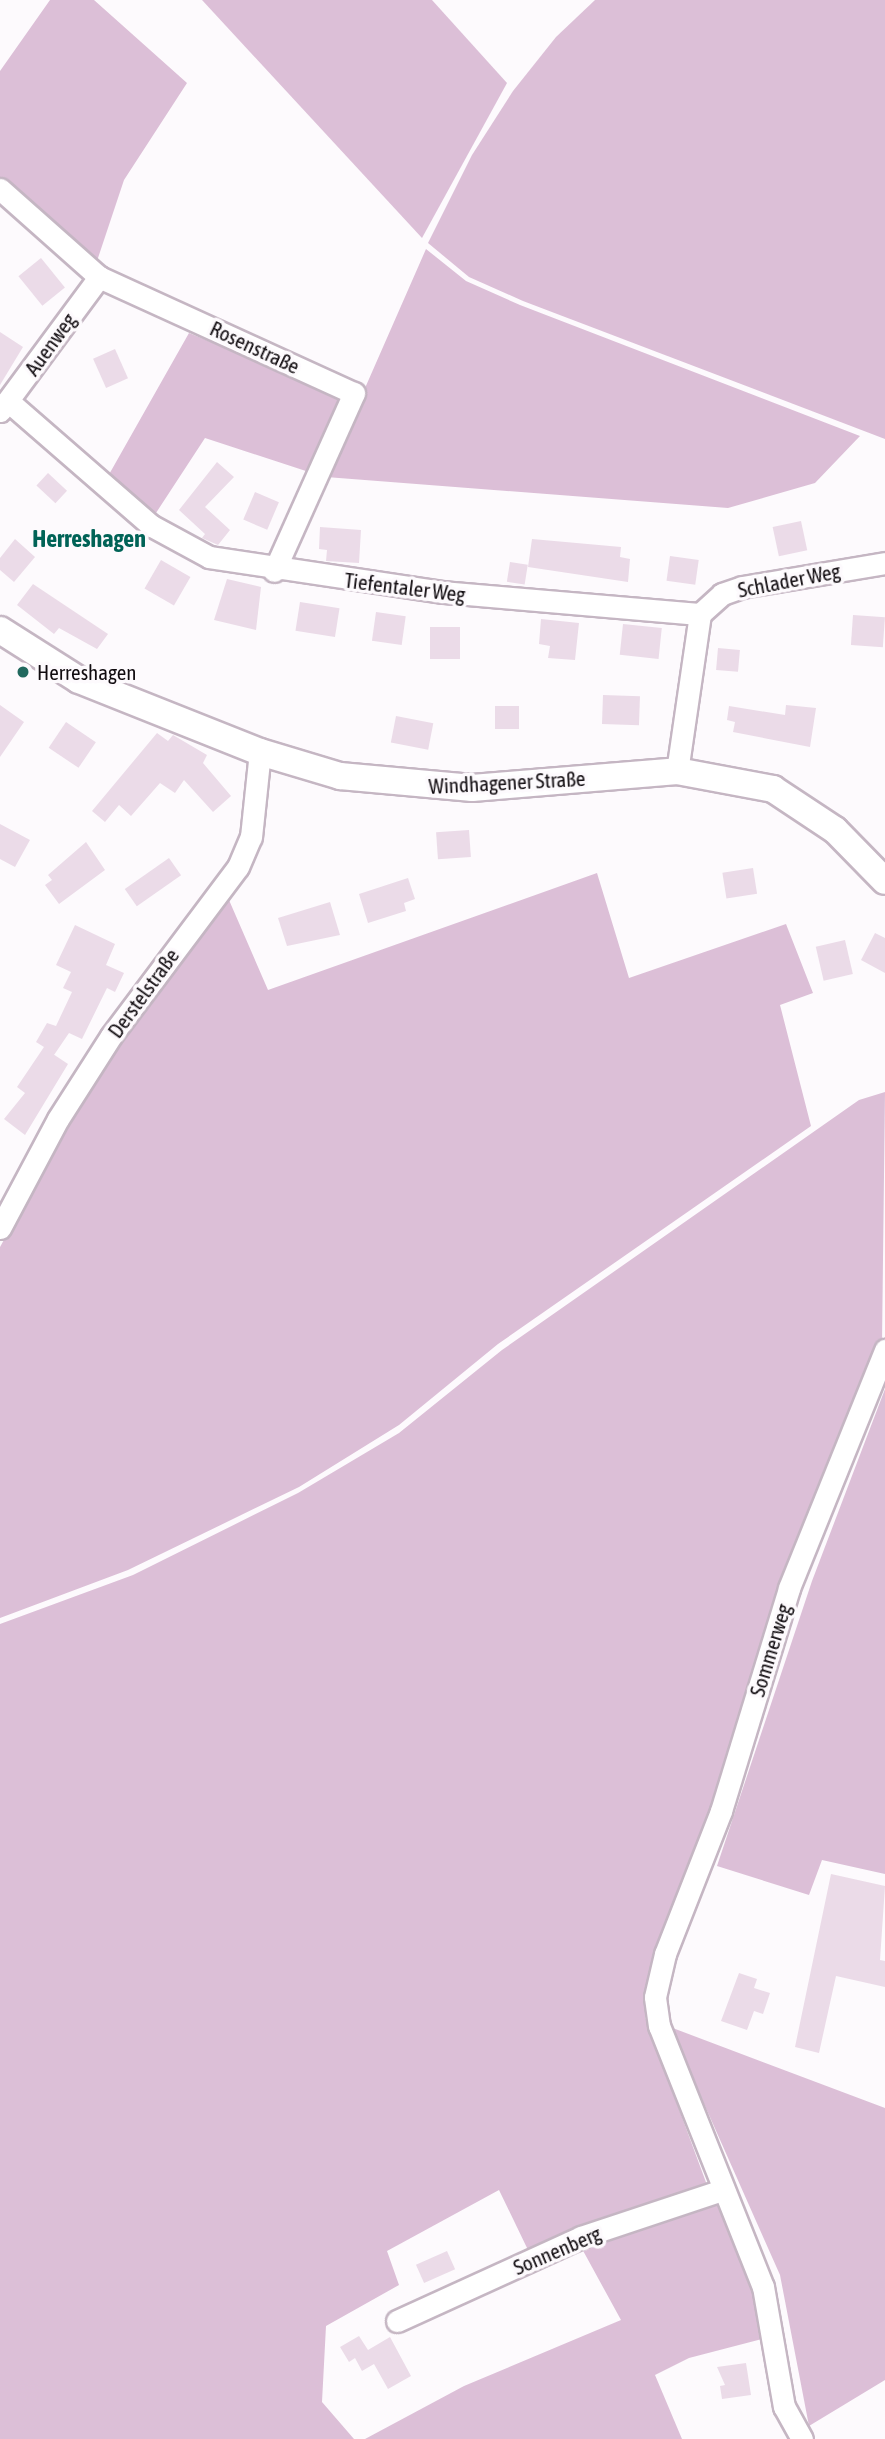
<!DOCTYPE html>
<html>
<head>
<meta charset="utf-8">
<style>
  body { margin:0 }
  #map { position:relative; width:885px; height:2439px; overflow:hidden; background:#fdfafd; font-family:"Asap Condensed",sans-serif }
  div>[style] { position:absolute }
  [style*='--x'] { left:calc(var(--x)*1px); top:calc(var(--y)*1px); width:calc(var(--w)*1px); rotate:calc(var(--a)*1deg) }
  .green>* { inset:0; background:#dcbfd7 }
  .building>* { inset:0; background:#ebdbe8; transform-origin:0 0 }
  .roads { filter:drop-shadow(2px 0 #c5b6c3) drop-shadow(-2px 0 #c5b6c3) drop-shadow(0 2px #c5b6c3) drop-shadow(0 -2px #c5b6c3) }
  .minor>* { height:21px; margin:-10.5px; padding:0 10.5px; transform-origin:10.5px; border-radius:10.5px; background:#fff }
  .major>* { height:26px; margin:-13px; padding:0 13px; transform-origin:13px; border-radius:13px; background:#fff }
  .dots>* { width:19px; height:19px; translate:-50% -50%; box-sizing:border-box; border:4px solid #fdfafd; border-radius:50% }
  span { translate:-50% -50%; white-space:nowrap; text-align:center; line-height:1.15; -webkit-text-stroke:7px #fdfafd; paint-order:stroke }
  .street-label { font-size:21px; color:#100b0f }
  .poi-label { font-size:21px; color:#100b0f }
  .left { translate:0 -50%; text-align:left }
  .quarter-label { font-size:24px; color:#016357; font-weight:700 }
</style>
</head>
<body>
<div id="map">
  <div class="green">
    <i style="clip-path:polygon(50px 0,94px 0,187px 83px,124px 180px,94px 270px,0 178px,0 71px)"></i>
    <i style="clip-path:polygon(202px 0,432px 0,507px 83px,422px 238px)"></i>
    <i style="clip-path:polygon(595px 0,885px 0,885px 439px,523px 301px,469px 277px,428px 243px,472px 155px,513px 91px,556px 37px)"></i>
    <i style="clip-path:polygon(426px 249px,466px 281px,520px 305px,860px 436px,815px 483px,728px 508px,326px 477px)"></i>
    <i style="clip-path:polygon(189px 333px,343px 397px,312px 473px,205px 438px,154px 516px,107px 478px)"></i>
    <i style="clip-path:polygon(597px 873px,629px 978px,786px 924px,813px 993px,780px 1005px,811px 1126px,498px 1344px,399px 1425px,299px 1487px,128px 1570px,0 1618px,0 1247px,80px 1104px,182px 955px,229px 900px,268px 990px)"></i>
    <i style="clip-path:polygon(885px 1092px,882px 1344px,718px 1809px,663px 1929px,645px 2017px,707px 2185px,528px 2250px,499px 2190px,387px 2251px,399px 2285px,326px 2326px,322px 2402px,354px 2439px,0 2439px,0 1624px,133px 1575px,298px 1493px,399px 1433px,502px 1350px,859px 1100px)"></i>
    <i style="clip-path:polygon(885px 1389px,885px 1874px,822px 1860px,809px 1895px,717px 1866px,812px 1581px)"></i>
    <i style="clip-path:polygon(670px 2027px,885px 2108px,885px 2380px,809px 2426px,780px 2275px)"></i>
    <i style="clip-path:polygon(717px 2200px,756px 2292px,762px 2339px,689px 2358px,655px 2375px,682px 2439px,365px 2439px,464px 2386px,621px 2320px,581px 2247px)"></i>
  </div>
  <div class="building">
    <i style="left:41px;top:258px;width:38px;height:29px;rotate:51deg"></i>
    <i style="clip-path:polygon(0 332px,23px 347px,0 385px)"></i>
    <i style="left:115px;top:349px;width:32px;height:24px;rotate:66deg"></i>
    <i style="clip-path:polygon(217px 462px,234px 477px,205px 507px,230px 530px,218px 545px,202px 538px,205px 534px,179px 510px)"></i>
    <i style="left:48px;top:473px;width:26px;height:17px;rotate:43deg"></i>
    <i style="left:255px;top:492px;width:26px;height:30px;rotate:23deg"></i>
    <i style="left:801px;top:521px;width:30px;height:29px;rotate:78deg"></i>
    <i style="clip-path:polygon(320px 527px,361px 530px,359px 563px,326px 561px,327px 550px,319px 549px)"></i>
    <i style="clip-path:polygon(15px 539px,35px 557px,14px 582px,0 570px,0 558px)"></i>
    <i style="clip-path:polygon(532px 539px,621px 547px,620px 557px,630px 559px,628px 582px,528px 567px)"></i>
    <i style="left:670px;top:556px;width:29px;height:25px;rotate:8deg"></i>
    <i style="left:161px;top:560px;width:34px;height:33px;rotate:30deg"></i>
    <i style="left:510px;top:562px;width:18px;height:20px;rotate:9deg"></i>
    <i style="clip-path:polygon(227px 579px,261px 587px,256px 630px,214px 620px)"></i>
    <i style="clip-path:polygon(33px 584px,108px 634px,97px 649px,59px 628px,54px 634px,17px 605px)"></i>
    <i style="left:300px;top:602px;width:40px;height:29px;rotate:9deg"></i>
    <i style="left:376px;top:612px;width:30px;height:29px;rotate:8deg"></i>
    <i style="left:853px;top:615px;width:32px;height:30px;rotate:4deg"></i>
    <i style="clip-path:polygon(541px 619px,579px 623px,575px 660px,548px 658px,550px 646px,539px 644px)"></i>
    <i style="left:623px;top:624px;width:39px;height:31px;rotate:6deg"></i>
    <i style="left:430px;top:627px;width:30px;height:32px"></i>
    <i style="left:718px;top:648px;width:22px;height:22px;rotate:5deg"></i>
    <i style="left:603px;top:695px;width:37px;height:29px;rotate:2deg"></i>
    <i style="clip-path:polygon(0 705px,24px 722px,0 757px)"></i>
    <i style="clip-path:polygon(786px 705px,816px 708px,810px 747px,733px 732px,735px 722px,727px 720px,729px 706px,785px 715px)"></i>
    <i style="left:495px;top:706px;width:24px;height:23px"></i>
    <i style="left:396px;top:716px;width:38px;height:27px;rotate:11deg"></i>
    <i style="left:66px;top:722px;width:36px;height:31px;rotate:34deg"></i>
    <i style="clip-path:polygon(157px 733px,168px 741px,173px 735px,207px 755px,203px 763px,231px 796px,213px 812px,184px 780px,175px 793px,160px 783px,131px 816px,119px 805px,105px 822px,92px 811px)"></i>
    <i style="clip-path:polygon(0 824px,30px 840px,15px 867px,0 859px)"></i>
    <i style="left:469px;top:830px;width:27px;height:33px;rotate:86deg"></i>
    <i style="clip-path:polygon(86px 842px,105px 870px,59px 904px,45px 885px,52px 880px,48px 875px)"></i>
    <i style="left:169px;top:858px;width:21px;height:54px;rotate:55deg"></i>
    <i style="left:753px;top:868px;width:26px;height:31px;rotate:81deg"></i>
    <i style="clip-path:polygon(408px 878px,415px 899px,404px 903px,406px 911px,368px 923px,359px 894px)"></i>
    <i style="clip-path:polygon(330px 902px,340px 935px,287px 946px,278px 918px)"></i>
    <i style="clip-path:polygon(75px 925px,115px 944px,106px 965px,124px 973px,115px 992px,107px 988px,82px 1039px,69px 1033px,54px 1055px,44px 1048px,68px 1064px,25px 1135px,4px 1119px,25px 1093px,17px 1087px,44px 1047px,36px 1042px,47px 1023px,56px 1026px,72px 992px,63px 988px,71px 972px,56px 965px)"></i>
    <i style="clip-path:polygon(875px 933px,885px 938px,885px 973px,861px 960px)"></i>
    <i style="left:845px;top:940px;width:35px;height:30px;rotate:77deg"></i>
    <i style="clip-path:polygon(831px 1874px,885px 1886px,880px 1960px,885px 1961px,885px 1987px,836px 1976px,819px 2053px,795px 2047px)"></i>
    <i style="clip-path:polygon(739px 1973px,757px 1979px,754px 1988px,770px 1993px,763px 2014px,754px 2011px,747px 2030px,721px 2021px)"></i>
    <i style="left:447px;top:2251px;width:20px;height:34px;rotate:66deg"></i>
    <i style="clip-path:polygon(359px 2336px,368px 2350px,390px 2337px,411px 2376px,388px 2389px,374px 2364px,362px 2371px,355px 2358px,349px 2362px,340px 2347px)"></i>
    <i style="clip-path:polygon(746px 2363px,751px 2395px,722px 2399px,720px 2386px,725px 2385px,717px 2367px)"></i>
  </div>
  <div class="roads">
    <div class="minor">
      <i style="--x:0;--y:189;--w:132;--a:41.6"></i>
      <i style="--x:99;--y:277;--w:280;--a:24.5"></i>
      <i style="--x:354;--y:393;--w:195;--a:114.2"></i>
      <i style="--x:8;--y:401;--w:191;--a:41"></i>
      <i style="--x:152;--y:526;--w:65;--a:28.5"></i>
      <i style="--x:209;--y:557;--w:237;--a:8.5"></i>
      <i style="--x:443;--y:592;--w:258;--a:4.9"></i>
      <i style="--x:700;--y:614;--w:159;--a:98.3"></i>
      <i style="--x:0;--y:411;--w:167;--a:-53.5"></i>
      <i style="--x:700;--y:614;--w:30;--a:-42"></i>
      <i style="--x:722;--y:594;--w:21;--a:-19"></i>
      <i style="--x:742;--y:587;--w:145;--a:-9.5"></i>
      <i style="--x:0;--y:1228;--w:123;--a:-62"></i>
      <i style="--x:58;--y:1119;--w:98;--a:-57.4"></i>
      <i style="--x:111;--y:1036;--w:211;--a:-53.1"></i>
      <i style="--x:238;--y:867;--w:33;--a:-67"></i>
      <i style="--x:251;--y:837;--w:85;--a:-84"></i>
      <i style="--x:397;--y:2321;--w:202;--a:-24.5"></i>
      <i style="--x:581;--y:2237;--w:149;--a:-18.4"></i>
      <i style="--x:802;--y:2439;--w:37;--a:-119"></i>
      <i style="--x:784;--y:2407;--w:122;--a:-99.9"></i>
      <i style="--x:763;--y:2287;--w:281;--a:-111.7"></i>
      <i style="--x:659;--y:2026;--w:29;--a:-98"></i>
      <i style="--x:655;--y:1997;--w:44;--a:-76.9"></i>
      <i style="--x:665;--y:1954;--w:154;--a:-68.6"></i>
      <i style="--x:721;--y:1811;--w:233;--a:-73"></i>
      <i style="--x:789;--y:1588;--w:257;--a:-68"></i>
    </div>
    <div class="major">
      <i style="--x:0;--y:630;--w:93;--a:32.3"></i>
      <i style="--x:79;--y:680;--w:195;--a:21.7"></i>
      <i style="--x:260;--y:752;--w:84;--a:16.7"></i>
      <i style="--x:340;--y:776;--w:133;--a:5.2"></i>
      <i style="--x:472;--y:788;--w:206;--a:-4.7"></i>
      <i style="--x:677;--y:771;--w:98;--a:10.6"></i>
      <i style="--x:773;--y:789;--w:74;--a:33.5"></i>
      <i style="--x:835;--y:830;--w:71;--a:45.6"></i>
    </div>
  </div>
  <div class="dots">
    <i style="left:23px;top:672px;background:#21685e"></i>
  </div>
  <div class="street-label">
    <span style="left:50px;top:344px;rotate:-54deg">Auenweg</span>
    <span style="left:255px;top:347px;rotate:25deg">Rosenstraße</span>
    <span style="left:789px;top:580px;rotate:-11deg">Schlader Weg</span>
    <span style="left:405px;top:587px;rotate:7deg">Tiefentaler Weg</span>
    <span style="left:507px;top:782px;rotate:-3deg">Windhagener Straße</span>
    <span style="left:143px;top:993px;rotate:-54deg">Derstelstraße</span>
    <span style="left:770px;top:1650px;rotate:-73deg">Sommerweg</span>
    <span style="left:557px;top:2250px;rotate:-23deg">Sonnenberg</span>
  </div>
  <div class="poi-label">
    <span class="left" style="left:37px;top:672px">Herreshagen</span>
  </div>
  <div class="quarter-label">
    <span style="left:89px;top:539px">Herreshagen</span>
  </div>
</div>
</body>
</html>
